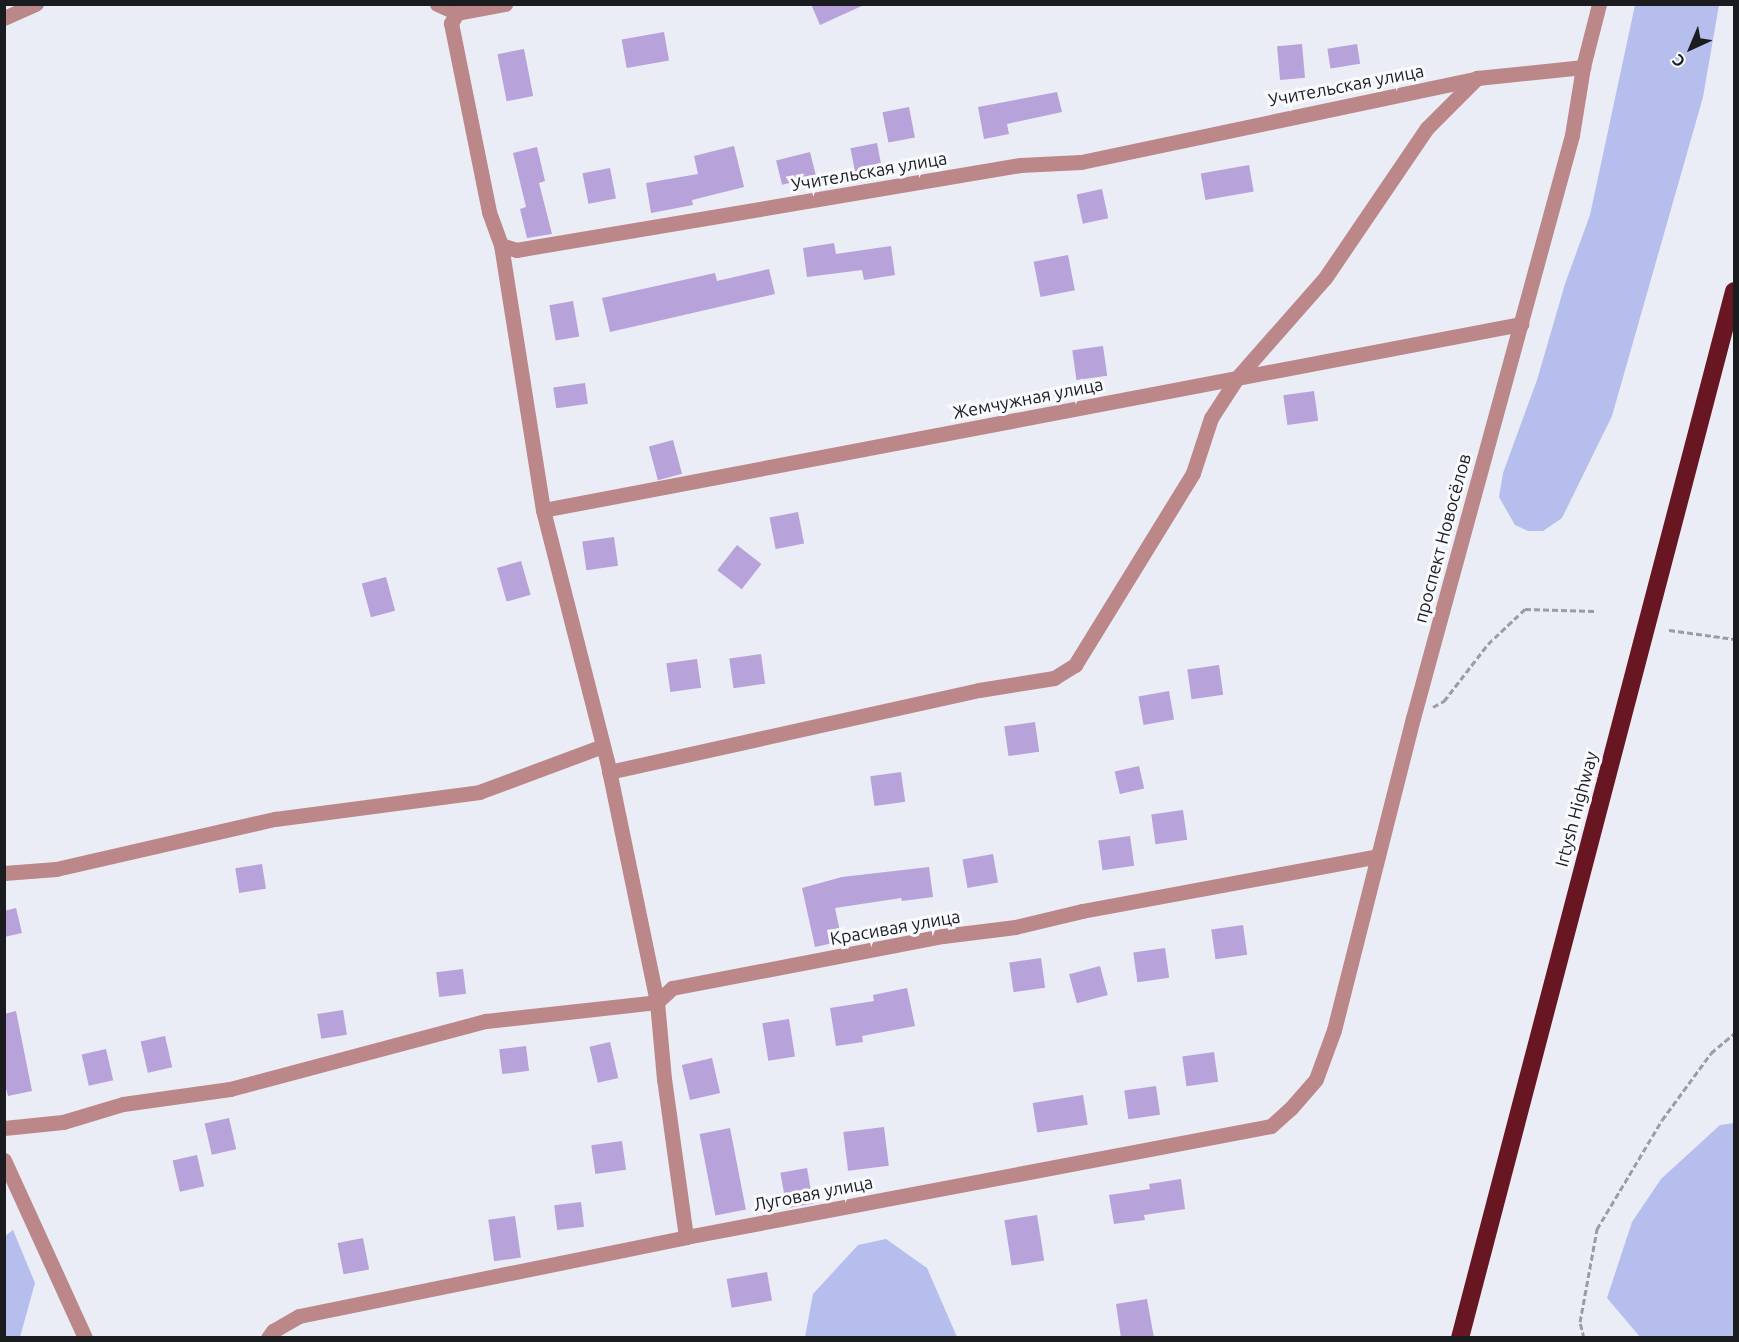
<!DOCTYPE html>
<html>
<head>
<meta charset="utf-8">
<style>
  body { margin:0 }
  #map { position:relative; width:1739px; height:1342px; overflow:hidden; background:#eaecf6; font-family:Ubuntu,sans-serif }
  div>[style] { position:absolute }
  [style*='--x'] { left:calc(var(--x)*1px); top:calc(var(--y)*1px); width:calc(var(--w)*1px); rotate:calc(var(--a)*1deg) }
  .green>* { inset:0; background:#b6beee }
  .building>* { inset:0; background:#b7a2d9; transform-origin:0 0 }
  .path>* { height:3px; margin-top:-1.5px; transform-origin:0; background:repeating-linear-gradient(90deg,#9b9da4 0 6px,transparent 0 9px) }
  .minor>* { height:15px; margin:-7.5px; padding:0 7.5px; transform-origin:7.5px; border-radius:7.5px; background:#bb8788 }
  .highway>* { height:18px; margin:-9px; padding:0 9px; transform-origin:9px; border-radius:9px; background:#681722 }
  span { translate:-50% -50%; white-space:nowrap; text-align:center; line-height:1.15; -webkit-text-stroke:6px #f9fafe; paint-order:stroke }
  .street-label { font-size:18px; color:#1b1c1f }
  .frame { position:absolute; inset:0; border:6px solid #1b1c1f; pointer-events:none }
  .north { position:absolute; left:1661px; top:18px; width:60px; height:60px; -webkit-text-stroke:4px #f9fafe; paint-order:stroke; rotate:224deg; font-size:16px; font-weight:700; line-height:24px; text-align:center; color:#1b1c1f }
  .north::after { content:''; display:block; margin:auto; width:21px; height:27px; background:#1b1c1f; clip-path:polygon(50% 0,100% 100%,50% 72%,0 100%) }
</style>
</head>
<body>
<div id="map">
  <div class="green">
    <i style="clip-path:polygon(1635px 5px,1719px 5px,1703px 97px,1612px 416px,1562px 518px,1543px 531px,1528px 531px,1515px 525px,1499px 497px,1503px 473px,1537px 380px,1565px 284px,1590px 215px)"></i>
    <i style="clip-path:polygon(1734px 1123px,1734px 1337px,1640px 1337px,1607px 1298px,1632px 1222px,1661px 1179px,1720px 1125px)"></i>
    <i style="clip-path:polygon(13px 1230px,35px 1283px,20px 1337px,5px 1337px,5px 1236px)"></i>
    <i style="clip-path:polygon(886px 1239px,927px 1268px,957px 1337px,805px 1337px,813px 1294px,858px 1245px)"></i>
  </div>
  <div class="building">
    <i style="clip-path:polygon(811px 4px,866px 4px,820px 25px)"></i>
    <i style="left:664px;top:32px;width:29px;height:43px;rotate:80deg"></i>
    <i style="left:1302px;top:44px;width:34px;height:25px;rotate:85deg"></i>
    <i style="left:1357px;top:44px;width:20px;height:30px;rotate:81deg"></i>
    <i style="left:524px;top:49px;width:48px;height:27px;rotate:79deg"></i>
    <i style="clip-path:polygon(1057px 92px,1062px 112px,1007px 124px,1009px 134px,984px 139px,978px 107px)"></i>
    <i style="left:909px;top:107px;width:31px;height:27px;rotate:79deg"></i>
    <i style="left:877px;top:143px;width:31px;height:27px;rotate:79deg"></i>
    <i style="clip-path:polygon(734px 146px,744px 187px,692px 200px,693px 205px,651px 213px,646px 183px,698px 174px,694px 156px)"></i>
    <i style="clip-path:polygon(537px 147px,545px 181px,539px 183px,552px 234px,527px 238px,520px 209px,526px 207px,513px 153px)"></i>
    <i style="left:810px;top:152px;width:25px;height:35px;rotate:76deg"></i>
    <i style="left:1249px;top:165px;width:27px;height:49px;rotate:80deg"></i>
    <i style="left:610px;top:168px;width:31px;height:28px;rotate:79deg"></i>
    <i style="left:1102px;top:189px;width:30px;height:26px;rotate:78deg"></i>
    <i style="clip-path:polygon(834px 243px,836px 254px,891px 246px,895px 275px,864px 280px,862px 270px,807px 277px,803px 248px)"></i>
    <i style="left:1068px;top:255px;width:36px;height:35px;rotate:79deg"></i>
    <i style="clip-path:polygon(769px 269px,775px 294px,610px 332px,602px 298px,715px 273px,717px 281px)"></i>
    <i style="left:573px;top:301px;width:36px;height:24px;rotate:80deg"></i>
    <i style="left:1103px;top:346px;width:30px;height:31px;rotate:82deg"></i>
    <i style="left:585px;top:383px;width:21px;height:32px;rotate:82deg"></i>
    <i style="left:1314px;top:391px;width:30px;height:31px;rotate:82deg"></i>
    <i style="left:673px;top:440px;width:35px;height:25px;rotate:75deg"></i>
    <i style="left:798px;top:512px;width:32px;height:29px;rotate:79deg"></i>
    <i style="left:614px;top:537px;width:29px;height:32px;rotate:82deg"></i>
    <i style="left:737px;top:545px;width:31px;height:32px;rotate:38deg"></i>
    <i style="left:521px;top:561px;width:35px;height:25px;rotate:74deg"></i>
    <i style="left:386px;top:577px;width:35px;height:25px;rotate:75deg"></i>
    <i style="left:761px;top:654px;width:30px;height:32px;rotate:82deg"></i>
    <i style="left:697px;top:659px;width:29px;height:31px;rotate:82deg"></i>
    <i style="left:1219px;top:665px;width:30px;height:32px;rotate:82deg"></i>
    <i style="left:1169px;top:691px;width:29px;height:31px;rotate:80deg"></i>
    <i style="left:1035px;top:722px;width:30px;height:31px;rotate:82deg"></i>
    <i style="left:1139px;top:766px;width:23px;height:25px;rotate:77deg"></i>
    <i style="left:901px;top:772px;width:30px;height:31px;rotate:82deg"></i>
    <i style="left:1183px;top:810px;width:30px;height:32px;rotate:82deg"></i>
    <i style="left:1130px;top:836px;width:30px;height:32px;rotate:82deg"></i>
    <i style="left:993px;top:854px;width:29px;height:31px;rotate:80deg"></i>
    <i style="left:262px;top:864px;width:25px;height:27px;rotate:81deg"></i>
    <i style="clip-path:polygon(929px 867px,933px 897px,902px 901px,901px 898px,835px 908px,842px 941px,815px 947px,802px 888px,842px 877px)"></i>
    <i style="clip-path:polygon(16px 908px,22px 933px,4px 937px,4px 911px)"></i>
    <i style="left:1243px;top:925px;width:30px;height:32px;rotate:82deg"></i>
    <i style="left:1165px;top:948px;width:30px;height:32px;rotate:82deg"></i>
    <i style="left:1041px;top:958px;width:30px;height:32px;rotate:82deg"></i>
    <i style="left:1100px;top:966px;width:30px;height:32px;rotate:75deg"></i>
    <i style="left:463px;top:969px;width:25px;height:27px;rotate:83deg"></i>
    <i style="clip-path:polygon(907px 988px,915px 1026px,862px 1036px,863px 1042px,836px 1046px,830px 1008px,874px 1001px,873px 995px)"></i>
    <i style="left:343px;top:1010px;width:25px;height:26px;rotate:81deg"></i>
    <i style="clip-path:polygon(16px 1011px,32px 1091px,8px 1096px,4px 1081px,4px 1014px)"></i>
    <i style="left:789px;top:1019px;width:38px;height:27px;rotate:81deg"></i>
    <i style="left:165px;top:1036px;width:32px;height:25px;rotate:77deg"></i>
    <i style="left:610px;top:1042px;width:37px;height:21px;rotate:77deg"></i>
    <i style="left:526px;top:1046px;width:25px;height:27px;rotate:83deg"></i>
    <i style="left:106px;top:1049px;width:32px;height:25px;rotate:77deg"></i>
    <i style="left:1214px;top:1052px;width:30px;height:32px;rotate:82deg"></i>
    <i style="left:712px;top:1058px;width:36px;height:31px;rotate:77deg"></i>
    <i style="left:1156px;top:1086px;width:29px;height:32px;rotate:82deg"></i>
    <i style="left:1083px;top:1095px;width:30px;height:51px;rotate:81deg"></i>
    <i style="left:229px;top:1118px;width:32px;height:25px;rotate:77deg"></i>
    <i style="left:884px;top:1127px;width:39px;height:41px;rotate:83deg"></i>
    <i style="left:730px;top:1128px;width:83px;height:31px;rotate:79deg"></i>
    <i style="left:622px;top:1141px;width:29px;height:31px;rotate:82deg"></i>
    <i style="left:197px;top:1155px;width:32px;height:25px;rotate:77deg"></i>
    <i style="left:807px;top:1168px;width:36px;height:27px;rotate:80deg"></i>
    <i style="clip-path:polygon(1181px 1179px,1185px 1209px,1144px 1215px,1145px 1220px,1114px 1224px,1109px 1195px,1150px 1189px,1149px 1184px)"></i>
    <i style="left:581px;top:1202px;width:25px;height:27px;rotate:83deg"></i>
    <i style="left:1037px;top:1215px;width:46px;height:33px;rotate:81deg"></i>
    <i style="left:515px;top:1216px;width:42px;height:27px;rotate:82deg"></i>
    <i style="left:363px;top:1238px;width:32px;height:26px;rotate:79deg"></i>
    <i style="left:767px;top:1272px;width:29px;height:41px;rotate:80deg"></i>
    <i style="clip-path:polygon(1147px 1299px,1154px 1338px,1121px 1338px,1116px 1304px)"></i>
  </div>
  <div class="path">
    <i style="--x:1669;--y:630;--w:66;--a:7.9"></i>
    <i style="--x:1433;--y:707;--w:13;--a:-29"></i>
    <i style="--x:1444;--y:701;--w:72;--a:-52.3"></i>
    <i style="--x:1488;--y:644;--w:51;--a:-43.4"></i>
    <i style="--x:1525;--y:609;--w:70;--a:1.6"></i>
    <i style="--x:1584;--y:1338;--w:16;--a:-104"></i>
    <i style="--x:1580;--y:1322;--w:95;--a:-79.6"></i>
    <i style="--x:1597;--y:1229;--w:127;--a:-59.2"></i>
    <i style="--x:1662;--y:1120;--w:83;--a:-53.8"></i>
    <i style="--x:1711;--y:1053;--w:30;--a:-40"></i>
  </div>
  <div class="minor">
    <i style="--x:437;--y:4;--w:22;--a:24"></i>
    <i style="--x:457;--y:13;--w:12;--a:121"></i>
    <i style="--x:451;--y:23;--w:193;--a:78.6"></i>
    <i style="--x:489;--y:212;--w:35;--a:70"></i>
    <i style="--x:501;--y:245;--w:16;--a:18"></i>
    <i style="--x:516;--y:250;--w:511;--a:-9.57"></i>
    <i style="--x:1020;--y:165;--w:61;--a:-2.8"></i>
    <i style="--x:1081;--y:162;--w:403;--a:-11.9"></i>
    <i style="--x:457;--y:13;--w:49;--a:-10.6"></i>
    <i style="--x:4;--y:18;--w:35;--a:-24"></i>
    <i style="--x:543;--y:510;--w:996;--a:-10.77"></i>
    <i style="--x:609;--y:772;--w:379;--a:-12.5"></i>
    <i style="--x:979;--y:690;--w:76;--a:-9.1"></i>
    <i style="--x:1054;--y:678;--w:25;--a:-32"></i>
    <i style="--x:1075;--y:665;--w:225;--a:-58.4"></i>
    <i style="--x:1193;--y:473;--w:58;--a:-71.9"></i>
    <i style="--x:1211;--y:418;--w:48;--a:-57"></i>
    <i style="--x:1237;--y:378;--w:133;--a:-48.7"></i>
    <i style="--x:1325;--y:278;--w:181;--a:-55.8"></i>
    <i style="--x:1427;--y:128;--w:71;--a:-45"></i>
    <i style="--x:1477;--y:78;--w:107;--a:-5.9"></i>
    <i style="--x:4;--y:873;--w:52;--a:-4.4"></i>
    <i style="--x:56;--y:869;--w:225;--a:-12.9"></i>
    <i style="--x:275;--y:819;--w:206;--a:-7.5"></i>
    <i style="--x:479;--y:792;--w:132;--a:-20.4"></i>
    <i style="--x:4;--y:1128;--w:59;--a:-5.8"></i>
    <i style="--x:63;--y:1122;--w:63;--a:-16.7"></i>
    <i style="--x:123;--y:1104;--w:108;--a:-8"></i>
    <i style="--x:230;--y:1089;--w:265;--a:-14.9"></i>
    <i style="--x:486;--y:1021;--w:172;--a:-6.3"></i>
    <i style="--x:657;--y:1002;--w:246;--a:-101.7"></i>
    <i style="--x:607;--y:761;--w:259;--a:-104.3"></i>
    <i style="--x:543;--y:510;--w:268;--a:-99"></i>
    <i style="--x:4;--y:1160;--w:196;--a:65.5"></i>
    <i style="--x:686;--y:1237;--w:160;--a:-97.9"></i>
    <i style="--x:664;--y:1079;--w:77;--a:-95.2"></i>
    <i style="--x:657;--y:1002;--w:21;--a:-43"></i>
    <i style="--x:672;--y:988;--w:276;--a:-10.9"></i>
    <i style="--x:943;--y:936;--w:73;--a:-7.1"></i>
    <i style="--x:1015;--y:927;--w:69;--a:-13.4"></i>
    <i style="--x:1082;--y:911;--w:301;--a:-10.5"></i>
    <i style="--x:268;--y:1338;--w:9;--a:-54"></i>
    <i style="--x:273;--y:1331;--w:30;--a:-30"></i>
    <i style="--x:299;--y:1316;--w:395;--a:-11.5"></i>
    <i style="--x:686;--y:1237;--w:595;--a:-10.74"></i>
    <i style="--x:1271;--y:1126;--w:27;--a:-42"></i>
    <i style="--x:1291;--y:1108;--w:38;--a:-49"></i>
    <i style="--x:1316;--y:1079;--w:52;--a:-69.8"></i>
    <i style="--x:1334;--y:1030;--w:322;--a:-75.8"></i>
    <i style="--x:1413;--y:718;--w:604;--a:-74.74"></i>
    <i style="--x:1572;--y:135;--w:69;--a:-80.8"></i>
    <i style="--x:1583;--y:67;--w:65;--a:-75.7"></i>
  </div>
  <div class="highway">
    <i style="--x:1460;--y:1338;--w:1082;--a:-75.33"></i>
  </div>
  <div class="street-label">
    <span style="left:1346px;top:85px;rotate:-11deg">Учительская улица</span>
    <span style="left:869px;top:171px;rotate:-10deg">Учительская улица</span>
    <span style="left:1028px;top:398px;rotate:-11deg">Жемчужная улица</span>
    <span style="left:1442px;top:538px;rotate:-75deg">проспект Новосёлов</span>
    <span style="left:1576px;top:809px;rotate:-75deg">Irtysh Highway</span>
    <span style="left:895px;top:927px;rotate:-10deg">Красивая улица</span>
    <span style="left:813px;top:1193px;rotate:-11deg">Луговая улица</span>
  </div>
  <div class="frame"></div>
  <div class="north">С</div>
</div>
</body>
</html>
